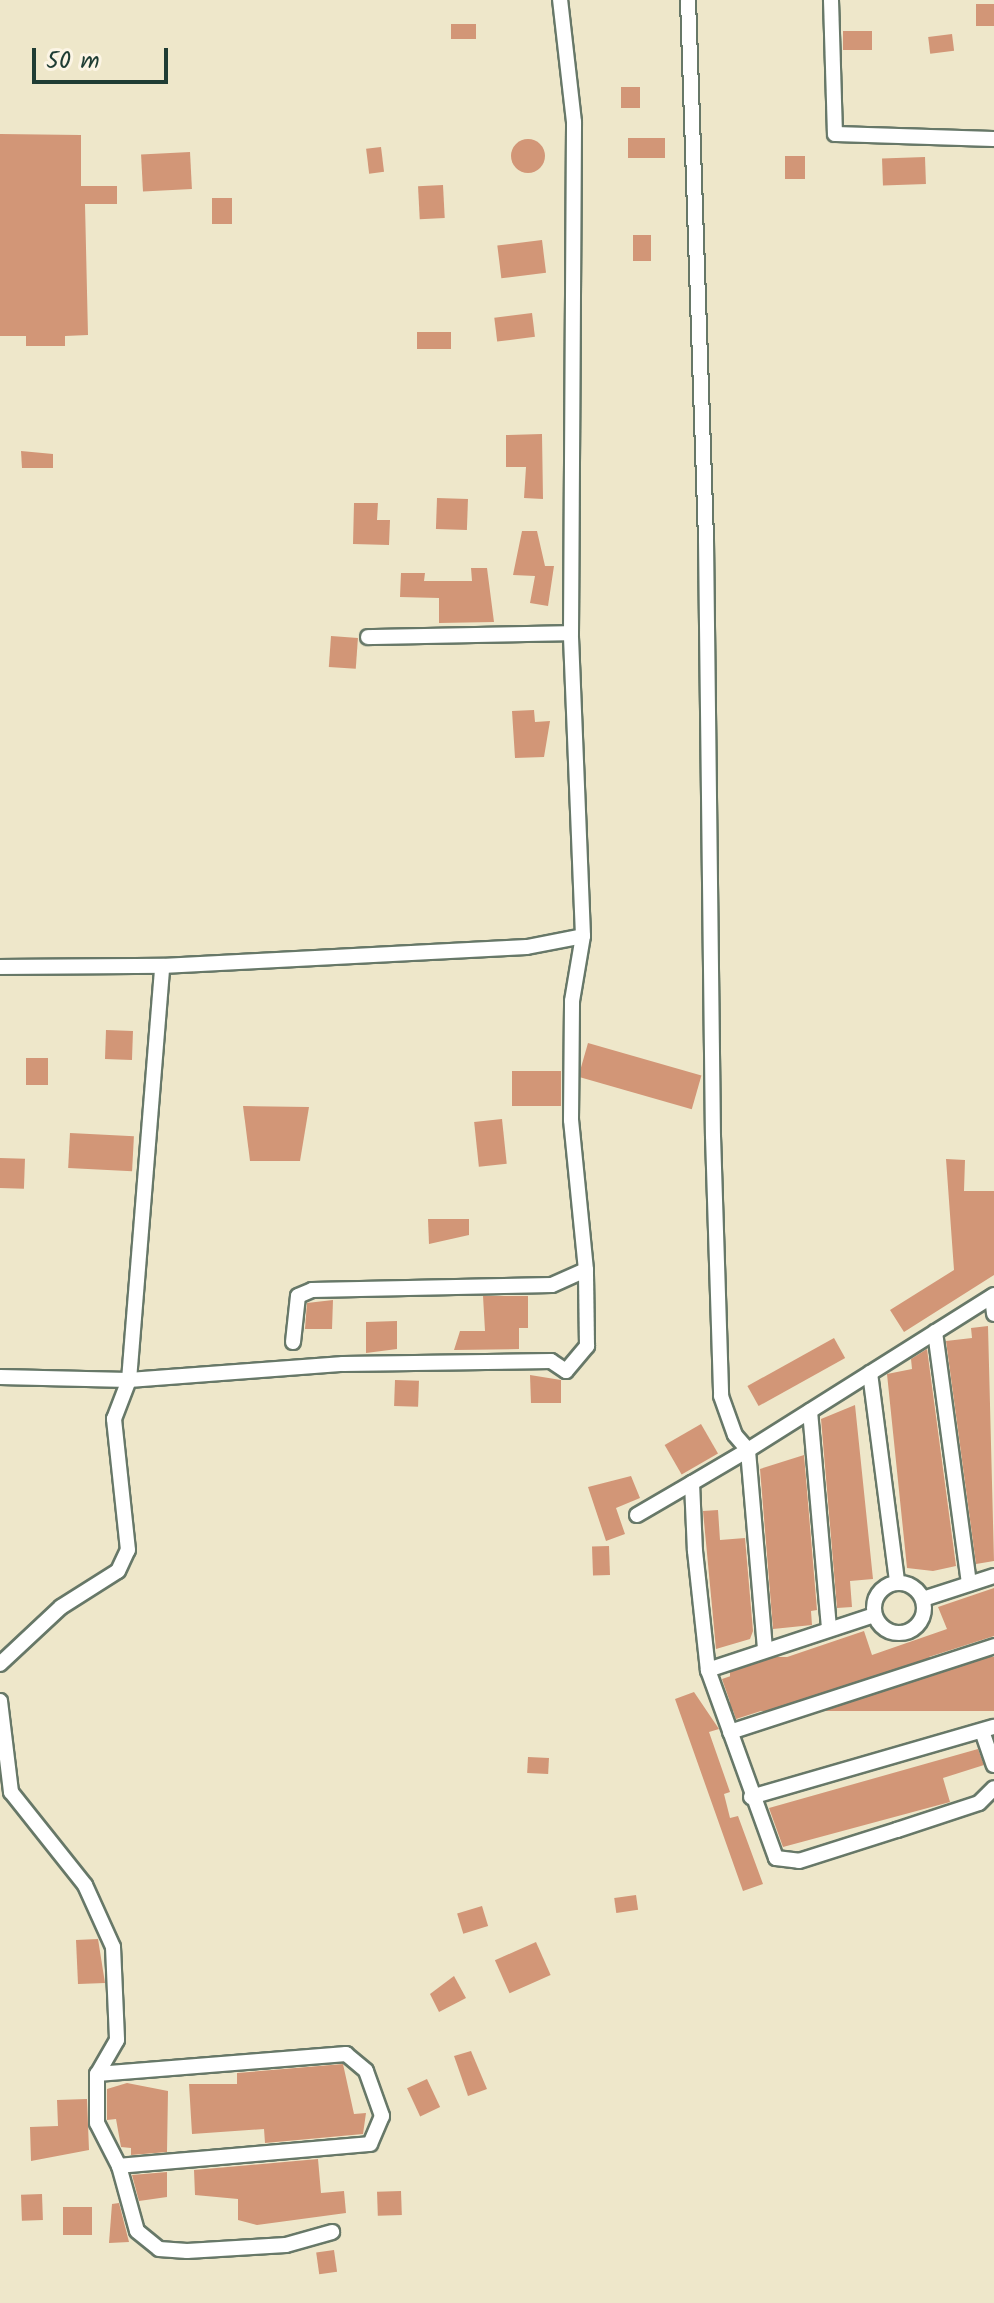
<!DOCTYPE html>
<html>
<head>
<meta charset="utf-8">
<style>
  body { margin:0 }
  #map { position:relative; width:994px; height:2303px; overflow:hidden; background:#eee7ca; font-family:Kalam,sans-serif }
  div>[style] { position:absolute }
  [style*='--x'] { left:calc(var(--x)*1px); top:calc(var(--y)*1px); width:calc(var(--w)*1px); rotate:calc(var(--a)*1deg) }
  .building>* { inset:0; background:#d29677; transform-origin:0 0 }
  .round { border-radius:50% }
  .roads { filter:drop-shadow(2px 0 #677868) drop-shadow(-2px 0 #677868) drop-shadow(0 2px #677868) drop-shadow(0 -2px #677868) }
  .minor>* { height:14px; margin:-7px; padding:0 7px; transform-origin:7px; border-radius:7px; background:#fff }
  .minor>.ring { margin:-7px; padding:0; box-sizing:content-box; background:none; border:14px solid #fff; border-radius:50% }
  span { translate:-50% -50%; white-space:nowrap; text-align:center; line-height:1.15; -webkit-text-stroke:7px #fcf5e5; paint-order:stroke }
  .scale { position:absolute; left:32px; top:48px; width:136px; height:36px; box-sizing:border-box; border:4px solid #1f3d34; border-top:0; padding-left:10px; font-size:24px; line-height:28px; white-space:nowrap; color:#1f3d34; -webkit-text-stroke:6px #fcf5e5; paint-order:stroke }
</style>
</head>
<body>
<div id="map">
  <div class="building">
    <i style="left:976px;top:4px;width:18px;height:22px"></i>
    <i style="left:476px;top:24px;width:15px;height:25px;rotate:90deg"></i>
    <i style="left:843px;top:31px;width:29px;height:19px"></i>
    <i style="left:952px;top:34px;width:17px;height:24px;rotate:83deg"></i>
    <i style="left:621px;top:87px;width:19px;height:21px"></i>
    <i style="clip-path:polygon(0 134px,81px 135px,81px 186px,117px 186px,117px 204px,85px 204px,88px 335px,65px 336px,65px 346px,26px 346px,26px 336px,0 336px)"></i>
    <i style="left:665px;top:138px;width:20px;height:37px;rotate:90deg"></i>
    <i class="round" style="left:511px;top:139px;width:34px;height:34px"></i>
    <i style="left:381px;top:147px;width:25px;height:15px;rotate:83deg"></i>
    <i style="left:190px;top:152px;width:37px;height:49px;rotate:87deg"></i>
    <i style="left:785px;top:156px;width:20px;height:23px"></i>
    <i style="left:925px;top:157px;width:27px;height:43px;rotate:88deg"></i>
    <i style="left:443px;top:185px;width:33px;height:25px;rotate:87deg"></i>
    <i style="left:212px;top:198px;width:20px;height:26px"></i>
    <i style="left:633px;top:235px;width:18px;height:26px"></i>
    <i style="left:542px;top:240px;width:33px;height:45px;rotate:83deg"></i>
    <i style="left:532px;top:313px;width:24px;height:38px;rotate:83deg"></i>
    <i style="left:417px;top:332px;width:34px;height:17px"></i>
    <i style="clip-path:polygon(542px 434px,543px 499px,524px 498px,526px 467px,506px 467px,506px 435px)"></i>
    <i style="clip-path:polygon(21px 451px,53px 454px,53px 468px,22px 468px)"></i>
    <i style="left:437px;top:498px;width:31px;height:31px;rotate:2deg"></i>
    <i style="clip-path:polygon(354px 503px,378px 503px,377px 520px,390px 520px,389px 545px,353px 544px)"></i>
    <i style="clip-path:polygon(522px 531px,537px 531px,545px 566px,554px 566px,548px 606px,530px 603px,535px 576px,513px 575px)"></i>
    <i style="clip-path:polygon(471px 568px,487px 568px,494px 622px,439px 623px,439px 598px,400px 597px,401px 573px,425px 573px,424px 581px,472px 581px)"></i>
    <i style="left:331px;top:636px;width:27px;height:31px;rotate:4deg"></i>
    <i style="clip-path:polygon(534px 710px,535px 722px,550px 721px,544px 757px,515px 758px,512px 711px)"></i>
    <i style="left:106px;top:1030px;width:27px;height:29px;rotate:2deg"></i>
    <i style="left:588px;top:1043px;width:118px;height:35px;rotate:16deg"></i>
    <i style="left:26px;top:1058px;width:22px;height:27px"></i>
    <i style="left:561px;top:1071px;width:35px;height:49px;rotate:90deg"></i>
    <i style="clip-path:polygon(243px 1106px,309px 1107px,300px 1161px,250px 1161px)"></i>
    <i style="left:502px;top:1119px;width:45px;height:28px;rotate:84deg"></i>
    <i style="left:70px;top:1133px;width:64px;height:35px;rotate:3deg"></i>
    <i style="left:0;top:1158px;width:25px;height:30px;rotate:2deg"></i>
    <i style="clip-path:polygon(946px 1159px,965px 1160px,964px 1191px,994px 1191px,994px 1275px,904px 1332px,890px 1310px,954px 1270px)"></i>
    <i style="clip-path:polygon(428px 1219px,469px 1219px,469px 1235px,429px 1244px)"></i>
    <i style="clip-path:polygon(483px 1296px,528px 1296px,528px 1328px,519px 1328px,519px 1349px,454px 1350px,460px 1331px,485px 1331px)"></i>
    <i style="clip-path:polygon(333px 1300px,332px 1329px,305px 1329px,307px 1303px)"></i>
    <i style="clip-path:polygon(397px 1321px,397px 1349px,366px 1353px,366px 1322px)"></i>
    <i style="clip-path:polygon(988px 1326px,994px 1561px,976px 1564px,946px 1341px,972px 1338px,971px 1328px)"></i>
    <i style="left:834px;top:1338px;width:23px;height:99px;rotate:61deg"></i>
    <i style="clip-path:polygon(927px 1349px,956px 1566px,933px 1571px,907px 1568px,887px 1374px,912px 1369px,911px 1359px)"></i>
    <i style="clip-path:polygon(530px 1375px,561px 1380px,561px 1403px,531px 1403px)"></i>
    <i style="left:395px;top:1380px;width:24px;height:26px;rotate:2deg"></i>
    <i style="clip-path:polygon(855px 1405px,873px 1579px,850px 1581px,852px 1607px,837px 1608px,821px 1419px)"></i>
    <i style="left:701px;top:1424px;width:34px;height:42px;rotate:60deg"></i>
    <i style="clip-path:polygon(804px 1455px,817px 1610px,811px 1611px,812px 1625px,773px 1629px,760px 1469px)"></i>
    <i style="clip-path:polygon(631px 1476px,640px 1498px,616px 1508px,625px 1534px,606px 1541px,588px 1487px)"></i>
    <i style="clip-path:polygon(718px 1510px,720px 1540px,745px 1538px,753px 1631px,750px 1639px,716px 1649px,703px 1511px)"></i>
    <i style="left:609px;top:1546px;width:29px;height:17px;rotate:88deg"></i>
    <i style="clip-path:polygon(994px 1588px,994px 1636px,736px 1719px,722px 1679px,864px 1631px,872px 1655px,947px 1629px,938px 1607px)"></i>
    <i style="left:994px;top:1657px;width:54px;height:264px;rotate:90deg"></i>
    <i style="clip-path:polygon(694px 1692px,719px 1729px,709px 1732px,730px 1792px,724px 1794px,730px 1818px,738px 1816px,763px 1884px,743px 1891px,675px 1699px)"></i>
    <i style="clip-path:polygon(978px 1749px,984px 1765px,943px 1778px,950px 1802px,783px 1847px,769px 1808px)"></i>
    <i style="left:528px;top:1757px;width:21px;height:16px;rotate:3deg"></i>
    <i style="left:636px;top:1895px;width:15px;height:22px;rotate:82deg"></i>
    <i style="left:482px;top:1906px;width:21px;height:26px;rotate:73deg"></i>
    <i style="clip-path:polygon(98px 1939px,105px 1983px,78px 1984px,76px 1940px)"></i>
    <i style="left:536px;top:1942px;width:36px;height:45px;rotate:66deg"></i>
    <i style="clip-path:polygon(454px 1976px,466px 1998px,439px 2012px,430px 1994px)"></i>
    <i style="clip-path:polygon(471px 2051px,487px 2089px,468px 2096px,454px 2056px)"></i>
    <i style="clip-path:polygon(343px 2064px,354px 2114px,366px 2113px,363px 2134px,265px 2143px,264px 2129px,192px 2134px,189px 2084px,237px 2084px,237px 2073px)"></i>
    <i style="left:427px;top:2079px;width:31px;height:22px;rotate:65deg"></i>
    <i style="clip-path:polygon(127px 2083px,168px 2091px,167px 2152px,131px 2155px,131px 2148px,121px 2147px,116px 2119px,107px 2120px,107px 2089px)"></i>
    <i style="clip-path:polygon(87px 2099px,89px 2150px,31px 2161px,30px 2127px,58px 2126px,57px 2100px)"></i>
    <i style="clip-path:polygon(318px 2159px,321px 2193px,344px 2191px,346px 2213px,257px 2225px,238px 2220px,238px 2199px,195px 2195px,194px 2170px)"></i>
    <i style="clip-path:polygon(167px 2172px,167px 2197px,139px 2201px,132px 2175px)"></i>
    <i style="left:401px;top:2191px;width:24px;height:24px;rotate:88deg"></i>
    <i style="left:42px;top:2194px;width:26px;height:21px;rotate:88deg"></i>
    <i style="clip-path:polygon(119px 2203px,129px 2242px,109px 2243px,112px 2204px)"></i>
    <i style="left:63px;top:2207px;width:29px;height:28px"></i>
    <i style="left:334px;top:2250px;width:22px;height:18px;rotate:82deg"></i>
  </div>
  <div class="roads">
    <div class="minor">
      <i style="--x:688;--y:0;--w:540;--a:88.09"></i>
      <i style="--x:706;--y:540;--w:596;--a:89.33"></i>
      <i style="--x:713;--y:1136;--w:260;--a:88.2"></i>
      <i style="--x:721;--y:1396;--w:41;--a:70.3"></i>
      <i style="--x:735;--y:1435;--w:20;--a:49"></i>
      <i style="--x:748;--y:1450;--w:291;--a:-32.2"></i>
      <i style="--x:831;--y:0;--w:134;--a:88.3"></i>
      <i style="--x:835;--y:134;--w:159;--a:1.8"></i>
      <i style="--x:368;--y:637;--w:203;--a:-1.1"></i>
      <i style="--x:0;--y:967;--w:162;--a:-0.4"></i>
      <i style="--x:992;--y:1297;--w:17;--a:83"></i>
      <i style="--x:935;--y:1332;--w:254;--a:82.3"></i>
      <i style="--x:293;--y:1342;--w:46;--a:-83.8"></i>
      <i style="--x:298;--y:1296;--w:15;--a:-23"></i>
      <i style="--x:312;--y:1290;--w:240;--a:-1.2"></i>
      <i style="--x:552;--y:1285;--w:37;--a:-24"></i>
      <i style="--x:586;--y:1270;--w:151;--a:-95.7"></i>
      <i style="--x:571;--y:1120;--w:119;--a:-89.5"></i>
      <i style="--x:572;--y:1001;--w:66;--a:-80.4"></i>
      <i style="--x:870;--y:1373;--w:211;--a:82.6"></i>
      <i style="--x:0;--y:1377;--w:129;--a:1.3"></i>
      <i style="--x:129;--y:1380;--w:215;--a:-4.3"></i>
      <i style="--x:343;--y:1364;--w:208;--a:-0.8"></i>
      <i style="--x:551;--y:1361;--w:18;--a:34"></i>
      <i style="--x:566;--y:1371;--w:33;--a:-50"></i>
      <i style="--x:587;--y:1346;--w:76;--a:-90.8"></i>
      <i style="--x:810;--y:1411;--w:218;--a:85"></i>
      <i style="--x:637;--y:1515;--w:64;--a:-30.2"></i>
      <i class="ring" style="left:874px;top:1583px;width:36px;height:36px"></i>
      <i style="--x:923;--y:1599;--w:75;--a:-17.9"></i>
      <i style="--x:765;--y:1649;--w:200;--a:-94.9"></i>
      <i style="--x:748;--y:1450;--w:65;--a:149.5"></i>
      <i style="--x:692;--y:1483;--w:68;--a:87.5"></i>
      <i style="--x:695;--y:1551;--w:120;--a:83.8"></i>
      <i style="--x:708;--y:1670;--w:200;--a:70.1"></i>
      <i style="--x:776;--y:1858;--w:23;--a:7"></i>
      <i style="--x:799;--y:1861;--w:103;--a:-17.6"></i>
      <i style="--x:897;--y:1830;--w:86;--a:-18.2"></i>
      <i style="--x:979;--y:1803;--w:21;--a:-45"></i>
      <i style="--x:0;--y:1664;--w:83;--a:-43.1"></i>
      <i style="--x:61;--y:1607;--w:67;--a:-32.3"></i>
      <i style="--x:118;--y:1571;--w:23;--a:-65"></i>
      <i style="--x:128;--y:1550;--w:132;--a:-96.1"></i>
      <i style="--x:114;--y:1419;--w:42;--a:-69"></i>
      <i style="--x:129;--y:1380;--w:415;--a:-85.4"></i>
      <i style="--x:162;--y:966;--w:365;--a:-3"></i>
      <i style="--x:527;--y:947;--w:57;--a:-11.1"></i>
      <i style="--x:583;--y:936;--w:303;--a:-92.3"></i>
      <i style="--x:571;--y:633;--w:511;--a:-89.66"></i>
      <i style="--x:574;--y:122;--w:123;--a:-96.5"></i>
      <i style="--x:708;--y:1670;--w:175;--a:-18.3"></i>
      <i style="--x:0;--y:1701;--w:92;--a:83.1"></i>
      <i style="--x:11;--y:1792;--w:119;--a:51.5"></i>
      <i style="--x:85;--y:1885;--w:68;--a:65.7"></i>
      <i style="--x:113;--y:1947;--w:93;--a:87.5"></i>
      <i style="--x:117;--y:2040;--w:39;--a:120"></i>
      <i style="--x:97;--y:2074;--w:49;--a:90"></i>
      <i style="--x:97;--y:2123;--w:48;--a:62.9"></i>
      <i style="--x:119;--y:2166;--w:67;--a:74.5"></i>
      <i style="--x:137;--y:2231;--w:28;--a:39"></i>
      <i style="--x:159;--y:2249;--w:28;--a:4"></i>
      <i style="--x:187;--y:2251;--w:99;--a:-3.5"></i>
      <i style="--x:286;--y:2245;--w:48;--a:-15.8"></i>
      <i style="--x:982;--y:1731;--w:36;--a:71"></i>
      <i style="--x:730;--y:1732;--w:278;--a:-18"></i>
      <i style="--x:751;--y:1797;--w:253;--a:-16.1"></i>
      <i style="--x:97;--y:2074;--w:250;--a:-4.6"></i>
      <i style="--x:346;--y:2054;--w:26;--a:40"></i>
      <i style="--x:366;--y:2071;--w:48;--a:70.4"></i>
      <i style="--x:382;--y:2116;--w:30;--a:113"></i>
      <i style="--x:370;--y:2144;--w:252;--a:175"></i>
    </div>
  </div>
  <div class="scale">50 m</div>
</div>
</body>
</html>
